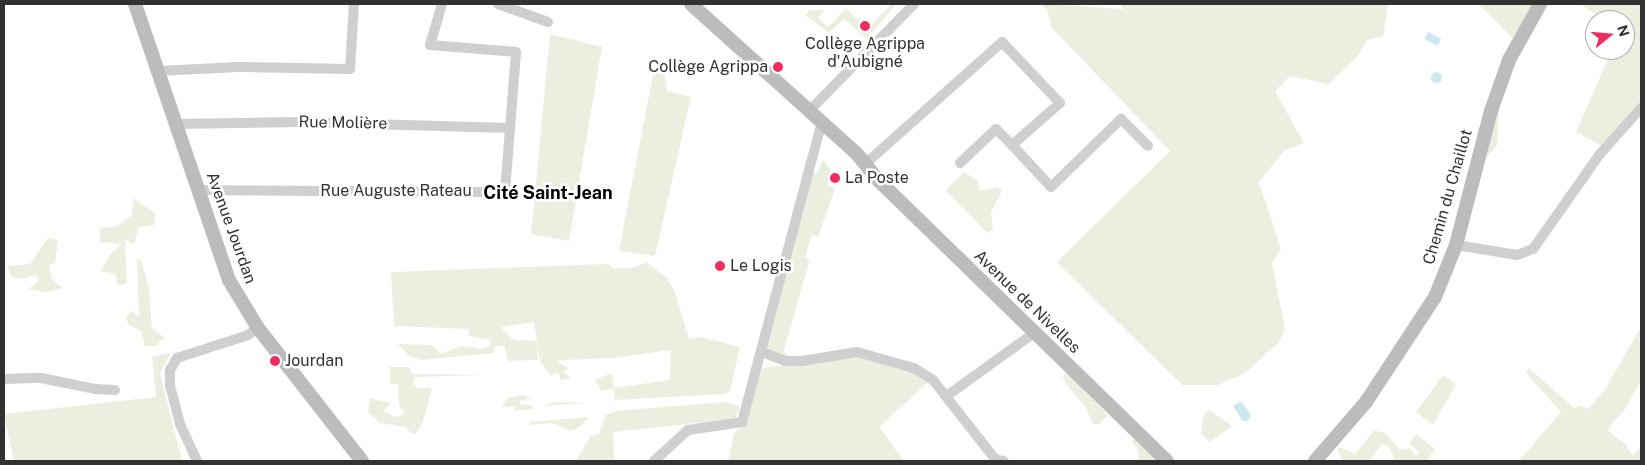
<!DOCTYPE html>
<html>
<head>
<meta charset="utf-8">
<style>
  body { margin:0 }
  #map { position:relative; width:1645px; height:465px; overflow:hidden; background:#fff; font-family:"Public Sans",sans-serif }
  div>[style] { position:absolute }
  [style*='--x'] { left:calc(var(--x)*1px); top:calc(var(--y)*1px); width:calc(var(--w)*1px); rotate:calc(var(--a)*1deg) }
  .green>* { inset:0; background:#ebefe0 }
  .water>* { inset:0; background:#cce9f0; transform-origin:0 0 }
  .round { border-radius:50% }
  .street>* { height:10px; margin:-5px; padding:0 5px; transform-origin:5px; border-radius:5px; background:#cfcfcf }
  .secondary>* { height:14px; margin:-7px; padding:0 7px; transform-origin:7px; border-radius:7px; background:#bcbcbc }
  .dots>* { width:14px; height:14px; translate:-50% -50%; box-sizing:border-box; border:2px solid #fff; border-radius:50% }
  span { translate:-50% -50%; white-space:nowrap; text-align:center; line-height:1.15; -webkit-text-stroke:5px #fff; paint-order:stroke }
  .poi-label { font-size:16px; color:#323232 }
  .right { translate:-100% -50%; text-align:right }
  .left { translate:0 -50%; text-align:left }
  .street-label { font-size:16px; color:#323232 }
  .neighbourhood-label { font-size:18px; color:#000; font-weight:700 }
  .frame { position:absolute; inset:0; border:5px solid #323232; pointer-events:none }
  .north { position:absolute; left:1585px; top:10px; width:50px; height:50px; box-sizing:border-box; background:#fff; border:1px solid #adadad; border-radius:50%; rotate:73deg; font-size:14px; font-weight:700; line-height:20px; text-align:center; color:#323232 }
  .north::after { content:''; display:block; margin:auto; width:18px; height:22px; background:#f12c63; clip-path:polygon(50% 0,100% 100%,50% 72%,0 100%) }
</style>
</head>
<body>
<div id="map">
  <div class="green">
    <i style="clip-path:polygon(892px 4px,896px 4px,867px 39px,844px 19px,829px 33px,805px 15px,810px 10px,825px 10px,818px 18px,828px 27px,846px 8px,867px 29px)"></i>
    <i style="clip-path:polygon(1040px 4px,1122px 9px,1122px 4px,1388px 4px,1383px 36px,1367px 40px,1358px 56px,1328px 84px,1290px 76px,1275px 91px,1304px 143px,1285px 150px,1259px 182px,1281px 249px,1272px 263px,1285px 329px,1278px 343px,1245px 373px,1217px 385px,1182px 385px,1057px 262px,1170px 151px,1052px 28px,1047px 9px)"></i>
    <i style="clip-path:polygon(1479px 4px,1540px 4px,1518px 44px)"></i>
    <i style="clip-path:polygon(1581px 4px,1641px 4px,1641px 111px,1602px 146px,1576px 132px,1612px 50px,1625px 50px,1625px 20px,1603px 20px)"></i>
    <i style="clip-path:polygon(550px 34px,602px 47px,569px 241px,531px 234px)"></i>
    <i style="clip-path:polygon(654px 69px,664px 69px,667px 91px,691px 97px,655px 256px,619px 251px)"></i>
    <i style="clip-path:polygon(1499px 107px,1497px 145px,1485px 159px)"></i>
    <i style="clip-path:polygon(823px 160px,831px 170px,827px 184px,835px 189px,818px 237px,812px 234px,805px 258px,810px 259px,784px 350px,787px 356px,779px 356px,769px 352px,766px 346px,811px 173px,817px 173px)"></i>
    <i style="clip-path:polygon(964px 172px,978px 181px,980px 191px,998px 187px,1002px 191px,991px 212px,993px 230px,987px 233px,946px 190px)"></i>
    <i style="clip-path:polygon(133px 198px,156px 214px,154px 225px,139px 227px,134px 244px,125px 240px,127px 283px,118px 286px,115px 274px,101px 271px,110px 254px,122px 244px,100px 242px,100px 228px,115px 227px,132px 215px)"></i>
    <i style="clip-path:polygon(48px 238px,58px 240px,55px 263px,49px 266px,52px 280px,63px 288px,46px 292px,29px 289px,39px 280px,35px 275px,22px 279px,12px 277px,7px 266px,30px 264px)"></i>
    <i style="clip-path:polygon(137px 258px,142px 262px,149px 290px,152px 328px,165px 338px,155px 346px,145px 346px,141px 331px,128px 324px,126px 316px,132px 311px,139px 317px)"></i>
    <i style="clip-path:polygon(646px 262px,667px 278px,675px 292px,689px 339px,701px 337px,740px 347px,730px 391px,725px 394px,615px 400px,614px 388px,601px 391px,595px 380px,612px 373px,614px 388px,670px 380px,671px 350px,611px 358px,561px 360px,558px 362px,568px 368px,563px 372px,572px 378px,560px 380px,559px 372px,550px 375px,540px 361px,534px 322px,500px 327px,514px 340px,537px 341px,538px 360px,508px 361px,504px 346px,495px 346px,494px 353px,422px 360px,409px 356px,398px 344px,432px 345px,441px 354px,461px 346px,480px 349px,490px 346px,491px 340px,469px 336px,468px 329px,394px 326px,391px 272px,608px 264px,614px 269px,636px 267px)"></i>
    <i style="clip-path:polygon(1641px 327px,1641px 381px,1625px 409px,1607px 430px,1625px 444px,1633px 456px,1641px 447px,1641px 461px,1519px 461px,1561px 412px,1526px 373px,1529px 368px,1574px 408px,1581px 406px,1588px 409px,1604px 391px)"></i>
    <i style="clip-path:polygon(171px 353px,160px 373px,182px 461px,14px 461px,4px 414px,156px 397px,152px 357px)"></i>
    <i style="clip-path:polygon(841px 357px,869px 357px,904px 368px,929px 381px,879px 427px,904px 461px,728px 461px,734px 433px,746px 422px,762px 368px)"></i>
    <i style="clip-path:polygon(390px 367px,409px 367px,412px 374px,487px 375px,414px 377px,413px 383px,418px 388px,432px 388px,423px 422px,416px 433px,411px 434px,406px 427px,380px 423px,368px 412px,370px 398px,390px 403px,384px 411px,394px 417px,405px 414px,399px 405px,398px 384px,390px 384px)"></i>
    <i style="clip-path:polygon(1068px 373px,1108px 415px,1100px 424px,1093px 424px,1085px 407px,1064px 381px,1063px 375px)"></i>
    <i style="clip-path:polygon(1443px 375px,1456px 384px,1433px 425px,1416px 412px)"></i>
    <i style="clip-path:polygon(523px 395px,532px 398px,520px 401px,520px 405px,531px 405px,533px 409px,515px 411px,515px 406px,502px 407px,508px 398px)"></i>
    <i style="clip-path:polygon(555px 402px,587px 403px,542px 406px)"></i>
    <i style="clip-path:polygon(725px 402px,740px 406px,735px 419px,613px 432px,614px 461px,576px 461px,590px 437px,599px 434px,605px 416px,616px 411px)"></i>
    <i style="clip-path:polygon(1209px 410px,1232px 426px,1210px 442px,1201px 434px,1203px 417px)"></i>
    <i style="clip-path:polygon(589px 417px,581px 426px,571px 431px,552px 423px,530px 425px,529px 422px)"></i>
    <i style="clip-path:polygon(1374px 431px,1384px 432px,1400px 450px,1410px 448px,1416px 456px,1419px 452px,1409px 444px,1416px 434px,1435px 449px,1427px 461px,1395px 461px,1389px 447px,1382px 444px,1370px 461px,1343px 461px,1337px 449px,1340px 447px,1355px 454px)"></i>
    <i style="clip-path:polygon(1135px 436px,1161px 461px,1139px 461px,1138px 449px,1132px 443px)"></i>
  </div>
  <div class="water">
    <i style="left:1428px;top:32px;width:15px;height:8px;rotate:28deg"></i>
    <i class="round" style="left:1430.5px;top:71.5px;width:11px;height:11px"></i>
    <i style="clip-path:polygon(1241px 401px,1251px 415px,1248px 421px,1243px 421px,1233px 406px)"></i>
  </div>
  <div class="street">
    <i style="--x:498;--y:4;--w:53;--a:19.8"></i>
    <i style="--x:158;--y:71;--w:80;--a:-2.9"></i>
    <i style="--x:238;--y:67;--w:112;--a:1"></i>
    <i style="--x:350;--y:69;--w:65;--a:-86.5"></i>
    <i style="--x:809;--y:111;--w:150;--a:-45.5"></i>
    <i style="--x:176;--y:124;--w:123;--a:-0.9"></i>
    <i style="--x:299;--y:122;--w:211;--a:1.6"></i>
    <i style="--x:960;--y:163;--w:50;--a:-43.4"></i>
    <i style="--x:996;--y:129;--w:23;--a:45"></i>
    <i style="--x:864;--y:165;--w:185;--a:-41.7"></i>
    <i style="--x:1002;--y:42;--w:84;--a:46.4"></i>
    <i style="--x:1060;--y:103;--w:64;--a:138.8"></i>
    <i style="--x:1012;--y:145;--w:57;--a:47.1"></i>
    <i style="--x:1051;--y:187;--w:98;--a:-44.2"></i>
    <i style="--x:1121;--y:119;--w:38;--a:45"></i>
    <i style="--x:197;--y:190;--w:308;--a:0.4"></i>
    <i style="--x:505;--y:192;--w:140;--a:-85.5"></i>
    <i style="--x:516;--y:52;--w:86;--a:-175.3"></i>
    <i style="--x:430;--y:45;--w:43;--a:-73.7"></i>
    <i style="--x:1456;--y:245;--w:62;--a:9.3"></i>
    <i style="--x:1517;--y:255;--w:17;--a:-21"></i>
    <i style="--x:1533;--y:249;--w:116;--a:-54.8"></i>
    <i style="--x:1600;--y:154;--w:62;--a:-48.3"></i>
    <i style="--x:762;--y:352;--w:25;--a:21"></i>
    <i style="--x:785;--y:361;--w:17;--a:0"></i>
    <i style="--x:802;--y:361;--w:56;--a:-9.3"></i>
    <i style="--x:857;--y:352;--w:59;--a:15.7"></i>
    <i style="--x:914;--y:368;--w:22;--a:32"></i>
    <i style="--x:933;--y:380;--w:100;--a:51.9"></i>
    <i style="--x:995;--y:459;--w:9;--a:13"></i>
    <i style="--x:4;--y:379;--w:37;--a:-2"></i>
    <i style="--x:41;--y:378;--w:55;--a:11.5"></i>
    <i style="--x:95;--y:389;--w:20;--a:3"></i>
    <i style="--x:948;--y:395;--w:106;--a:-35.8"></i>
    <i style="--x:197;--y:461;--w:41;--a:-114.7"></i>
    <i style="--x:180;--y:424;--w:40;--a:-104.4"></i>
    <i style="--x:170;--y:385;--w:15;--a:-90"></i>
    <i style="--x:170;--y:370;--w:14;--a:-60"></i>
    <i style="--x:177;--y:358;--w:75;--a:-17.9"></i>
    <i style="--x:248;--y:335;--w:12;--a:-35"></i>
    <i style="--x:654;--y:461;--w:46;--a:-42.4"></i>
    <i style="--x:688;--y:430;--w:55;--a:-8.4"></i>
    <i style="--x:742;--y:422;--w:303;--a:-75.1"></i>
  </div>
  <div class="secondary">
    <i style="--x:135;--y:4;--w:292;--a:71.2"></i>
    <i style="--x:229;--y:280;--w:56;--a:58.9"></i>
    <i style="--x:258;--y:328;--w:169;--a:52"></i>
    <i style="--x:691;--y:4;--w:224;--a:42.1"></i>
    <i style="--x:857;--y:154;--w:33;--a:51"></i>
    <i style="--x:878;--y:180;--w:403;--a:44.2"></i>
    <i style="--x:1315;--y:461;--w:78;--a:-49.2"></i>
    <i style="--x:1366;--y:402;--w:126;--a:-56.7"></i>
    <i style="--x:1435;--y:297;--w:56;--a:-68"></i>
    <i style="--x:1456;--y:245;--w:138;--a:-75.4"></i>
    <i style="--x:1491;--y:111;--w:54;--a:-70.6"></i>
    <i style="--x:1509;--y:60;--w:64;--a:-61"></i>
  </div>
  <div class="dots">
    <i style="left:865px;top:26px;background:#f12c63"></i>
    <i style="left:778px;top:67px;background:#f12c63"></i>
    <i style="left:835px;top:178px;background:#f12c63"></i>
    <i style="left:720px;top:266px;background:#f12c63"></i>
    <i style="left:275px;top:361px;background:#f12c63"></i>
  </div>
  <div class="poi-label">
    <span style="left:865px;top:53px">Collège Agrippa<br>d'Aubigné</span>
    <span class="right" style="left:768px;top:67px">Collège Agrippa</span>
    <span class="left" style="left:845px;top:178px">La Poste</span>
    <span class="left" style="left:730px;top:266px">Le Logis</span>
    <span class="left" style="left:285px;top:361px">Jourdan</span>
  </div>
  <div class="street-label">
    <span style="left:343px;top:123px;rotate:1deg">Rue Molière</span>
    <span style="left:396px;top:191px">Rue Auguste Rateau</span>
    <span style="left:1448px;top:197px;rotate:-74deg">Chemin du Chaillot</span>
    <span style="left:231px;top:228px;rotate:70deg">Avenue Jourdan</span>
    <span style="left:1027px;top:302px;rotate:44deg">Avenue de Nivelles</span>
  </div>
  <div class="neighbourhood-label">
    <span style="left:548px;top:193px">Cité Saint-Jean</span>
  </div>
  <div class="frame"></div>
  <div class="north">N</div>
</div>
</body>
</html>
